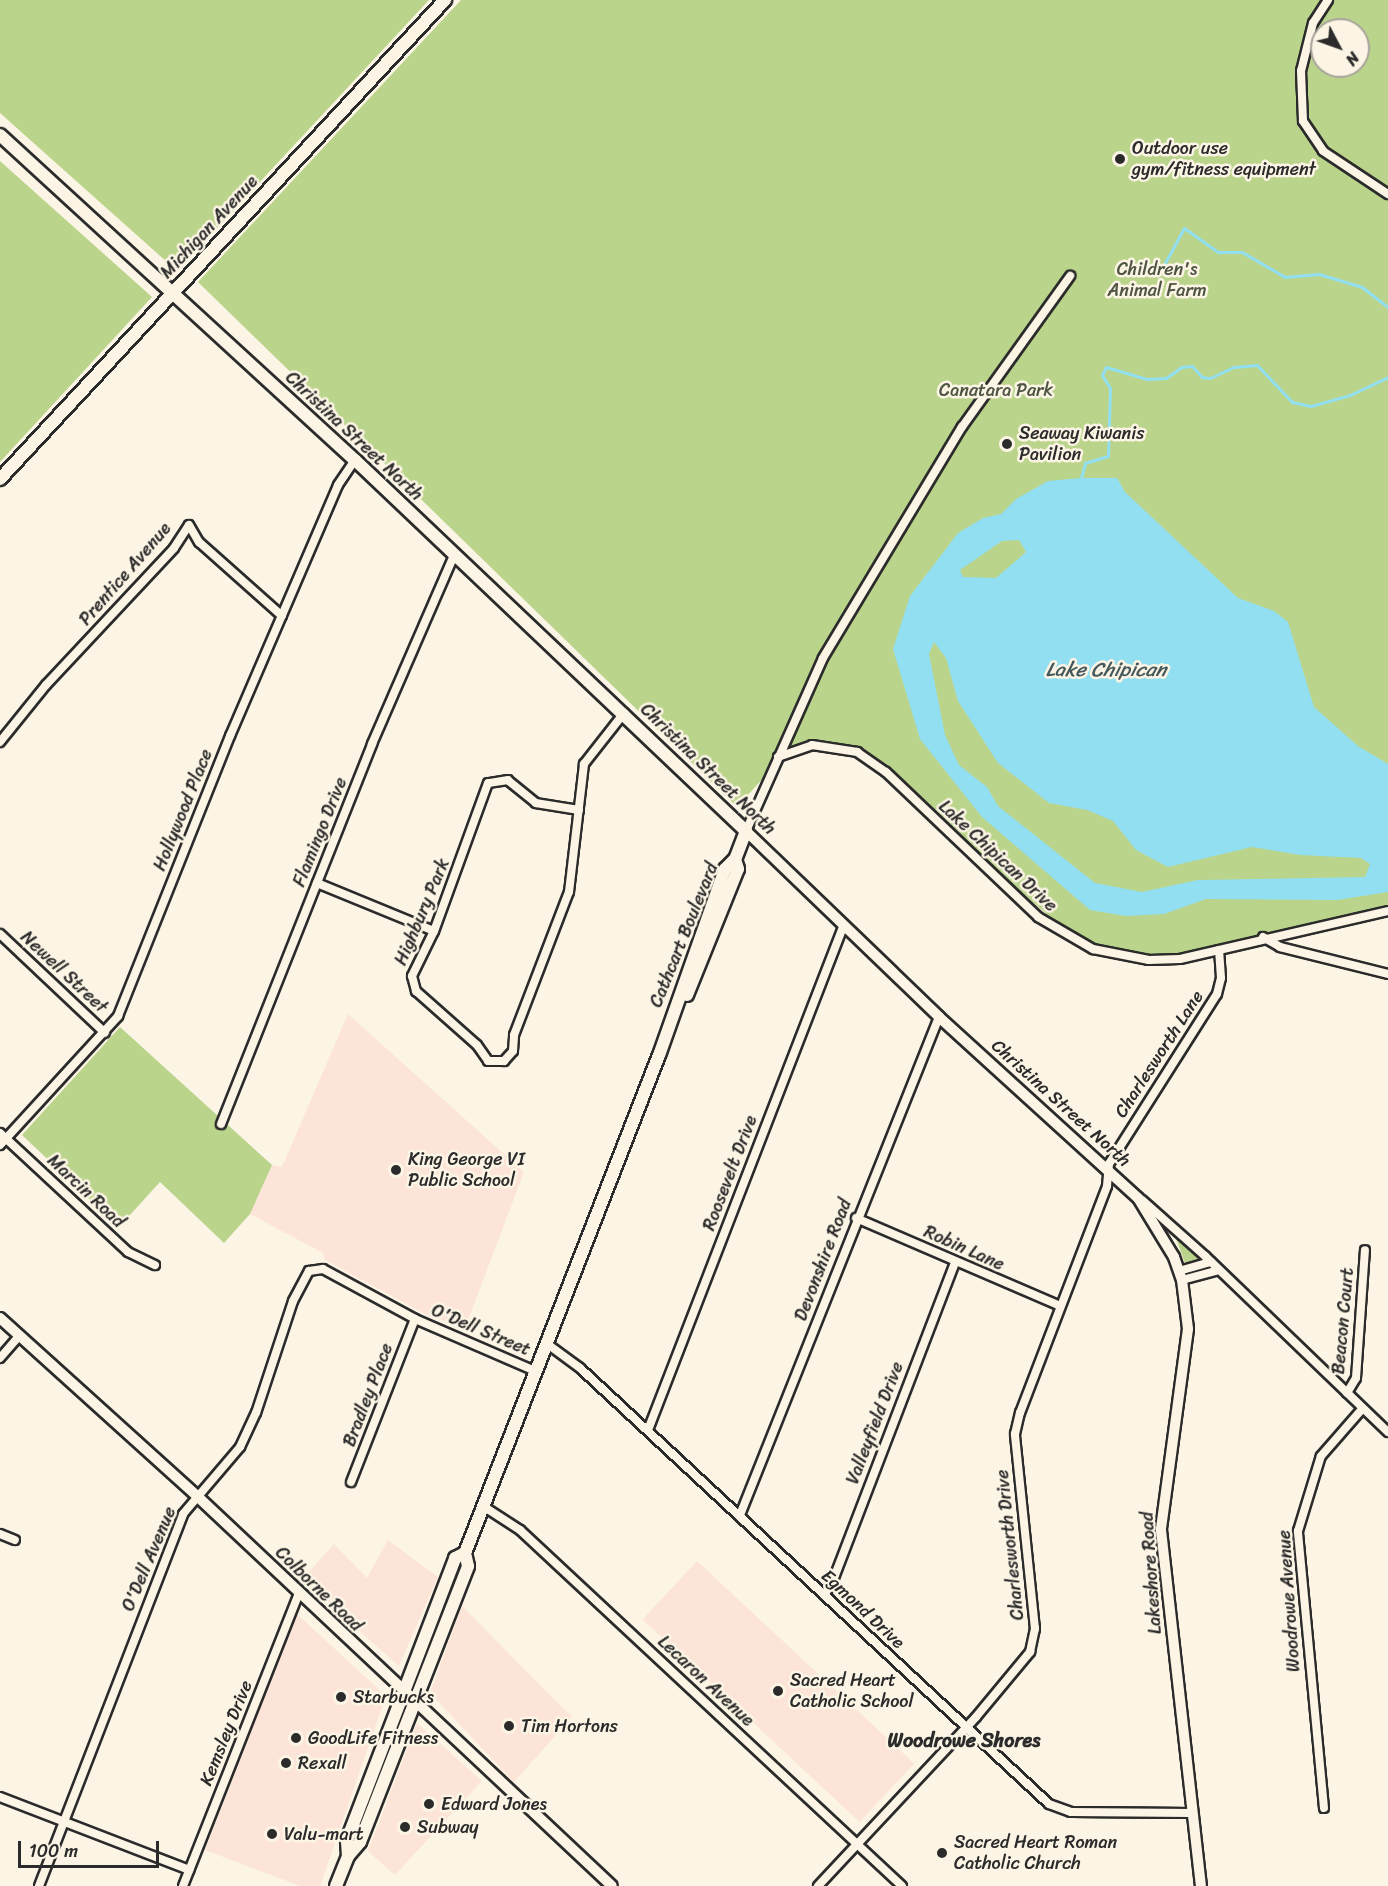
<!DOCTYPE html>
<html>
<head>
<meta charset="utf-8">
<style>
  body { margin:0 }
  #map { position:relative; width:1388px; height:1886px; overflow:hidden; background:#fcf5e5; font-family:Sriracha,sans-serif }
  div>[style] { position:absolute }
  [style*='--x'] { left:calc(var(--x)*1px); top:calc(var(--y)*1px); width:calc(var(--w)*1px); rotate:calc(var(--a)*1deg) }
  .built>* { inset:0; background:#fce5d8; transform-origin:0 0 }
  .green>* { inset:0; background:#bad48b }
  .water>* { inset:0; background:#92dff1 }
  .stream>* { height:3px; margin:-1.5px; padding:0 1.5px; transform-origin:1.5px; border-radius:1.5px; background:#92dff1 }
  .roads { filter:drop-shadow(2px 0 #2b2b2b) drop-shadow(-2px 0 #2b2b2b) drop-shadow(0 2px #2b2b2b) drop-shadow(0 -2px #2b2b2b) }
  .minor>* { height:8px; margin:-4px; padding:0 4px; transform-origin:4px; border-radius:4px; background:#fcf5e5 }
  .tertiary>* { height:10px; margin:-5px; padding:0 5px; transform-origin:5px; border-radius:5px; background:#fcf5e5 }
  .secondary>* { height:12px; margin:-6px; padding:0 6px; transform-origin:6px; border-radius:6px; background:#fcf5e5 }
  .dots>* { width:16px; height:16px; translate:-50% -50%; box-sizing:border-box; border:3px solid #fcf5e5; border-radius:50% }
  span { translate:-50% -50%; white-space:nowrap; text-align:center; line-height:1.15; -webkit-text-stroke:5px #fcf5e5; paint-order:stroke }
  .poi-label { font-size:18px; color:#2b2b2b }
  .left { translate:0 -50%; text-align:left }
  .street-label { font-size:18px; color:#2b2b2b }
  .park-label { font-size:18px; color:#4f5543 }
  .water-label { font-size:20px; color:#45585c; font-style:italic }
  .neighbourhood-label { font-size:20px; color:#2b2b2b; font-weight:700 }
  .north { position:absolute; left:1310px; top:18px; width:60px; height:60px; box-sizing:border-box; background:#fcf5e5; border:2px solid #a8a49b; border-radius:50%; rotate:131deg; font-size:16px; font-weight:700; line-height:24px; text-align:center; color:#2b2b2b }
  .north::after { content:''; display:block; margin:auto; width:21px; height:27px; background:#2b2b2b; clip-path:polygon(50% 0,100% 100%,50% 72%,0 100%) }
  .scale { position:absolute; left:18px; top:1841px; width:141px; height:27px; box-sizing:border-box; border:3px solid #2b2b2b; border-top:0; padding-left:8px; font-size:18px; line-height:21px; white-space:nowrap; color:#2b2b2b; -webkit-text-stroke:4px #fcf5e5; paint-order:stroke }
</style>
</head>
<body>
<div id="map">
  <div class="built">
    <i style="clip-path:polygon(348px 1014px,524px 1172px,465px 1328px,427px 1315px,325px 1260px,323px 1253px,250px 1214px,272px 1165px,282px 1167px)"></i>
    <i style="clip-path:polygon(388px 1540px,438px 1577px,399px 1666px,302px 1580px,334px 1544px,367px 1578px)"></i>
    <i style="left:697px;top:1561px;width:297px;height:80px;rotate:43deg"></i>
    <i style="clip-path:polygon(462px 1606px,572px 1717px,514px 1782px,430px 1693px)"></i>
    <i style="clip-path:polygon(297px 1614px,386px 1696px,320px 1886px,300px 1886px,205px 1850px)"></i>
    <i style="clip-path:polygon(417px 1723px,482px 1781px,395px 1875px,368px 1851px)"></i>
  </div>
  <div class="green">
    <i style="clip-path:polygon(0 0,429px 0,177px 271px,0 113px)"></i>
    <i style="clip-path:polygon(evenodd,461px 0,1388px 0,1388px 912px,1180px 959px,1127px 957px,1073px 937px,885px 774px,856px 754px,811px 747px,776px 764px,737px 807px,198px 282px,461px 0,1322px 30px,1358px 30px,1358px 66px,1322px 66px,1322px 30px)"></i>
    <i style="clip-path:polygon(0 161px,152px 297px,0 462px)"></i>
    <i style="clip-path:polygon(120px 1027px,272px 1165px,250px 1214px,224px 1243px,160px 1182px,119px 1227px,22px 1135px)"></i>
    <i style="clip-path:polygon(1174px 1233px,1200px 1258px,1201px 1260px,1185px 1263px)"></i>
  </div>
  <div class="water">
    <i style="clip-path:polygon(evenodd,1081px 478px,1117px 478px,1125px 492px,1238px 598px,1274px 611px,1288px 622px,1314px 707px,1358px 746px,1388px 764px,1388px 892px,1337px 900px,1206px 899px,1164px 914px,1126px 916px,1090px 910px,982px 817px,920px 739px,893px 649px,910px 596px,958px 533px,983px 518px,1001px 514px,1016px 499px,1048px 481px,1081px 478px,1019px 540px,1026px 552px,996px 578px,963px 577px,960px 570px,1002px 541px,1019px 540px,1081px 478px,934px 642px,946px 658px,958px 701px,998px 763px,1049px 803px,1087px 810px,1113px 821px,1136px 850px,1168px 867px,1252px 847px,1300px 855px,1361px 858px,1370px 864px,1365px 877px,1198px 880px,1142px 892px,1095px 883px,998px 806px,987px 787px,959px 765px,945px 735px,929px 654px,934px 642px)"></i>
  </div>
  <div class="stream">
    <i style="--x:1159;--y:274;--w:52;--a:-61.5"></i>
    <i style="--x:1184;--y:228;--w:42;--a:35.2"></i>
    <i style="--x:1218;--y:252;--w:24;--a:0"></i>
    <i style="--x:1242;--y:252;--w:50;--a:30.2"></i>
    <i style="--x:1285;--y:277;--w:34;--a:-5"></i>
    <i style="--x:1319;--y:274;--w:45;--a:16.8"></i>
    <i style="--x:1362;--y:287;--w:33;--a:38"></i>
    <i style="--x:1081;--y:478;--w:16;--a:-75"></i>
    <i style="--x:1085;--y:463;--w:24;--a:-17"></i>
    <i style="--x:1108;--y:456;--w:68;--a:-88.3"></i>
    <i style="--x:1110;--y:388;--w:15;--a:-122"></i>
    <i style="--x:1102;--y:375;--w:9;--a:-63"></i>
    <i style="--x:1106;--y:367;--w:43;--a:16.3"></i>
    <i style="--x:1147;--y:379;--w:19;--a:-3"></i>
    <i style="--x:1166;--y:378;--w:19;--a:-35"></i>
    <i style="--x:1182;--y:367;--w:10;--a:-6"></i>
    <i style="--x:1192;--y:366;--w:15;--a:48"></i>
    <i style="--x:1202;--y:377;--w:8;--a:7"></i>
    <i style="--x:1210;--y:378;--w:26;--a:-25"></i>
    <i style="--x:1234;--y:367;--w:23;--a:-5"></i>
    <i style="--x:1257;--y:365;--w:51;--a:46.6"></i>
    <i style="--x:1292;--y:402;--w:19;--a:12"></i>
    <i style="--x:1311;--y:406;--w:41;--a:-15.8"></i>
    <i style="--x:1350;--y:395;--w:42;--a:-25.3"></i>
  </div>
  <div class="roads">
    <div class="minor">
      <i style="--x:1328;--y:0;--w:27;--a:123"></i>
      <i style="--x:1313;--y:23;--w:49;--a:104"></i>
      <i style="--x:1301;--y:71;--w:50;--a:87.7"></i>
      <i style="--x:1303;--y:121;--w:36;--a:56"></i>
      <i style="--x:1323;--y:151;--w:78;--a:33.5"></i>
      <i style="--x:0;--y:742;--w:73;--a:-51.1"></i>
      <i style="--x:46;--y:685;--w:187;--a:-46.9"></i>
      <i style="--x:174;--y:548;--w:27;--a:-57"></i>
      <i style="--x:189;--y:525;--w:20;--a:60"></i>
      <i style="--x:199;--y:542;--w:111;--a:41.7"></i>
      <i style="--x:778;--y:757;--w:36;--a:-19"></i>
      <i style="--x:812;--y:745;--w:46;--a:8.8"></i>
      <i style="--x:857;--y:752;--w:35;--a:35"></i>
      <i style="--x:886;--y:772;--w:210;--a:43.6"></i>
      <i style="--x:1038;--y:917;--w:64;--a:30.2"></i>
      <i style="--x:1093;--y:949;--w:57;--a:11.1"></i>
      <i style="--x:1149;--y:960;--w:31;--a:-2"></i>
      <i style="--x:1180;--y:959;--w:213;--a:-13"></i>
      <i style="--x:579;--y:810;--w:44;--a:-170.8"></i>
      <i style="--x:536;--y:803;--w:36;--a:-141"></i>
      <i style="--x:508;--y:780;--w:20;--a:171"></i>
      <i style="--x:488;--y:783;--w:158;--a:110"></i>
      <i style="--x:434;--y:931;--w:50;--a:116.1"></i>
      <i style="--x:412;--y:976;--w:16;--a:75"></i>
      <i style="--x:416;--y:991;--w:81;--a:41.5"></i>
      <i style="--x:477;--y:1045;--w:19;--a:55"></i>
      <i style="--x:488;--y:1061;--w:16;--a:0"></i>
      <i style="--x:504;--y:1061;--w:13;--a:-48"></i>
      <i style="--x:513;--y:1051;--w:16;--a:-86"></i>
      <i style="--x:514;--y:1035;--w:153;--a:-69"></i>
      <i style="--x:569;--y:892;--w:129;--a:-83.3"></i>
      <i style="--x:584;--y:764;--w:65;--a:-51.9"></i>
      <i style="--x:746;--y:831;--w:189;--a:-66"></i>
      <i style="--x:823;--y:658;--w:270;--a:-59"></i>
      <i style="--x:962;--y:427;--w:186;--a:-54.4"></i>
      <i style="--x:317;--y:883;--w:126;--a:22.3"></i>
      <i style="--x:0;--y:934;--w:144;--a:43.3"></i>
      <i style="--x:1263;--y:937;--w:20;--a:30"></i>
      <i style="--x:1280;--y:947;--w:111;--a:14"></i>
      <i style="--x:221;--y:1124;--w:409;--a:-68.3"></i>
      <i style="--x:372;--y:744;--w:206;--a:-66.5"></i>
      <i style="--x:0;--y:1133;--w:175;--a:42.9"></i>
      <i style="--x:128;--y:1252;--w:30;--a:26"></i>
      <i style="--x:0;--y:1145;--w:175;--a:-47.5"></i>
      <i style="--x:118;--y:1016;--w:302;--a:-68.2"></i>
      <i style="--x:230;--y:736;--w:273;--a:-66.7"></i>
      <i style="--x:338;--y:485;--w:30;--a:-56"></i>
      <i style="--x:1142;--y:1200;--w:84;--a:41.6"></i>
      <i style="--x:1205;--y:1256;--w:254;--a:43.9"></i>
      <i style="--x:856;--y:1218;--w:222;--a:23.3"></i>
      <i style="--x:1179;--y:1271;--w:33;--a:-16"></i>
      <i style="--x:1182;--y:1280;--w:38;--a:-15"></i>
      <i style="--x:546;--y:1343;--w:42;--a:36.3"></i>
      <i style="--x:580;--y:1368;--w:640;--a:42.91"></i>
      <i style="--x:1049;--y:1804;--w:23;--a:20"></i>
      <i style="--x:1071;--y:1812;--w:121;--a:0.5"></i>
      <i style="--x:0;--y:1358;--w:29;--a:-49"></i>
      <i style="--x:1347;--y:1393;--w:17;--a:-59"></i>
      <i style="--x:1356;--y:1378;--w:128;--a:-86"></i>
      <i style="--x:648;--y:1430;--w:539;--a:-68.81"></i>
      <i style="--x:351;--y:1482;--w:175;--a:-68.6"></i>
      <i style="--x:483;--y:1506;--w:44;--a:33"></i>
      <i style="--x:520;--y:1530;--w:522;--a:42.98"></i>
      <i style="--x:740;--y:1515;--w:536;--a:-68.22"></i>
      <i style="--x:0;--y:1534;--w:16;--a:22"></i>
      <i style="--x:824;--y:1595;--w:14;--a:-56"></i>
      <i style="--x:832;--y:1583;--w:344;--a:-69"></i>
      <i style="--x:0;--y:1797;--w:203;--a:21.1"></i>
      <i style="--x:1324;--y:1808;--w:278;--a:-95.4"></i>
      <i style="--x:1298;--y:1531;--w:78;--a:-73"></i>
      <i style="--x:1321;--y:1456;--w:62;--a:-48.9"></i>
      <i style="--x:39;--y:1886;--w:399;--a:-68.8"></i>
      <i style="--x:183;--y:1514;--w:88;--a:-49.6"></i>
      <i style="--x:240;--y:1447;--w:38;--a:-65"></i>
      <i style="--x:256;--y:1413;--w:118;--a:-71.7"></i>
      <i style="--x:293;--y:1301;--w:34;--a:-62"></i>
      <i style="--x:309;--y:1271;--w:14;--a:-8"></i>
      <i style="--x:323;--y:1269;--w:105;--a:28.5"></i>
      <i style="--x:415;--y:1319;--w:131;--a:23.4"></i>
      <i style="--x:183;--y:1886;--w:315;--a:-68.4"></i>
      <i style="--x:818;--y:1886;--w:231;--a:-46.9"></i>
      <i style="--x:976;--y:1717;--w:85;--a:-50.3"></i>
      <i style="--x:1030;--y:1652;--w:24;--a:-78"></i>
      <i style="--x:1035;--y:1629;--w:196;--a:-95.9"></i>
      <i style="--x:1015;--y:1434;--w:22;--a:-77"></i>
      <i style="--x:1020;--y:1413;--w:243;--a:-69"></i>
      <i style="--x:1107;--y:1186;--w:22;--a:-85"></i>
      <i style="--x:1109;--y:1164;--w:201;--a:-57.6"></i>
      <i style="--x:1217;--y:994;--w:16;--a:-76"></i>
      <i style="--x:1221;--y:978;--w:28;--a:-94"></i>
    </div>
    <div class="tertiary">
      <i style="--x:746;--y:831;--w:268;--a:43.9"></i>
      <i style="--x:939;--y:1017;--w:269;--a:42.3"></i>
      <i style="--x:1138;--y:1198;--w:69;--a:58.6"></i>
      <i style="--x:1174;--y:1257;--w:24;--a:71"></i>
      <i style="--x:1182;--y:1280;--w:49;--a:83"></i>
      <i style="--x:1188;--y:1329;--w:203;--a:97.7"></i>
      <i style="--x:1161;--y:1530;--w:358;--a:83.6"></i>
      <i style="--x:0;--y:1318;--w:266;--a:42.1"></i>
      <i style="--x:197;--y:1496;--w:569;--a:43.22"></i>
    </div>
    <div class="secondary">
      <i style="--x:0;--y:135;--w:481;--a:42.5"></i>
      <i style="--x:355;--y:460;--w:539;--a:43.5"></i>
      <i style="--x:746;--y:831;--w:30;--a:111"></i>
      <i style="--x:735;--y:859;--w:14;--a:135"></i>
      <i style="--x:725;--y:869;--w:197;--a:109.5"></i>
      <i style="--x:659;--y:1055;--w:534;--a:111.28"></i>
      <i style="--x:0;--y:479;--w:654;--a:-47.11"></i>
      <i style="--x:687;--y:995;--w:136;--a:-68"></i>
      <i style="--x:738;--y:869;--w:10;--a:-107"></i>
      <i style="--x:348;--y:1856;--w:16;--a:-94"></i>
      <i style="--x:347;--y:1840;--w:302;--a:-69"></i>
      <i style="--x:455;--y:1558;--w:11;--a:-27"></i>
      <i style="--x:336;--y:1886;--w:32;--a:-68"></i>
      <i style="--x:348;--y:1856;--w:18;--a:-49"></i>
      <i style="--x:360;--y:1842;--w:296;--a:-68.6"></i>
      <i style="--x:468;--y:1566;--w:13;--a:-103"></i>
    </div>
  </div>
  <div class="dots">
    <i style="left:1120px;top:159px;background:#2b2b2b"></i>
    <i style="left:1007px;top:444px;background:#2b2b2b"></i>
    <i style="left:396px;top:1170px;background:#2b2b2b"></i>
    <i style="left:778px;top:1691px;background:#2b2b2b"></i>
    <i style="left:341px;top:1697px;background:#2b2b2b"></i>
    <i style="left:509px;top:1726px;background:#2b2b2b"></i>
    <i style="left:296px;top:1738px;background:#2b2b2b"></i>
    <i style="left:286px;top:1763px;background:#2b2b2b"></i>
    <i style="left:429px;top:1804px;background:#2b2b2b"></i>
    <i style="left:405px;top:1827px;background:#2b2b2b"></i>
    <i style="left:272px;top:1834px;background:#2b2b2b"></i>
    <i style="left:942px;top:1853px;background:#2b2b2b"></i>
  </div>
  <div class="poi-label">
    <span class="left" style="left:1132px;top:159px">Outdoor use<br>gym/fitness equipment</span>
    <span class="left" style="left:1019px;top:444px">Seaway Kiwanis<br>Pavilion</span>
    <span class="left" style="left:408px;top:1170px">King George VI<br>Public School</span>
    <span class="left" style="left:790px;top:1691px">Sacred Heart<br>Catholic School</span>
    <span class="left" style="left:353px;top:1697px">Starbucks</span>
    <span class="left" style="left:521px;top:1726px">Tim Hortons</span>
    <span class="left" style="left:308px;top:1738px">GoodLife Fitness</span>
    <span class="left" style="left:298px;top:1763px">Rexall</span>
    <span class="left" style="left:441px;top:1804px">Edward Jones</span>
    <span class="left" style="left:417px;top:1827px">Subway</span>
    <span class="left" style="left:284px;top:1834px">Valu-mart</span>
    <span class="left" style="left:954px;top:1853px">Sacred Heart Roman<br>Catholic Church</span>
  </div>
  <div class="street-label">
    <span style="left:209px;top:227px;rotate:-47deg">Michigan Avenue</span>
    <span style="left:354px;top:436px;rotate:43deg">Christina Street North</span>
    <span style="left:125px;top:574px;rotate:-49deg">Prentice Avenue</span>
    <span style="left:708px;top:769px;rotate:44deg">Christina Street North</span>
    <span style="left:183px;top:810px;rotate:-68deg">Hollywood Place</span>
    <span style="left:320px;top:832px;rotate:-68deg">Flamingo Drive</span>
    <span style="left:998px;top:856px;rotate:43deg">Lake Chipican Drive</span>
    <span style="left:422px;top:912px;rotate:-67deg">Highbury Park</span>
    <span style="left:684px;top:935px;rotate:-68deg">Cathcart Boulevard</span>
    <span style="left:64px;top:972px;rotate:43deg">Newell Street</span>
    <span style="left:1159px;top:1054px;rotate:-57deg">Charlesworth Lane</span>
    <span style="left:1061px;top:1103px;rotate:42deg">Christina Street North</span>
    <span style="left:730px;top:1173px;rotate:-69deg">Roosevelt Drive</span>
    <span style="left:86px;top:1191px;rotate:43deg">Marcin Road</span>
    <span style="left:964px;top:1248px;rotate:24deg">Robin Lane</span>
    <span style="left:823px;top:1260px;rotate:-69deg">Devonshire Road</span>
    <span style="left:1343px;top:1321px;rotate:-85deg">Beacon Court</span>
    <span style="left:481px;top:1330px;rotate:23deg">O'Dell Street</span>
    <span style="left:368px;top:1395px;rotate:-69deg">Bradley Place</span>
    <span style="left:875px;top:1423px;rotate:-69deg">Valleyfield Drive</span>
    <span style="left:1010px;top:1545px;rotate:-96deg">Charlesworth Drive</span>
    <span style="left:149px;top:1559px;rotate:-67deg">O'Dell Avenue</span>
    <span style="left:1151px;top:1573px;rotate:-94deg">Lakeshore Road</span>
    <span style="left:319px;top:1589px;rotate:44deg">Colborne Road</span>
    <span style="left:1289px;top:1601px;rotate:-94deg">Woodrowe Avenue</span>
    <span style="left:863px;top:1609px;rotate:43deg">Egmond Drive</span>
    <span style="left:706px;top:1681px;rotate:43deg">Lecaron Avenue</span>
    <span style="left:226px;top:1733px;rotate:-68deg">Kemsley Drive</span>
  </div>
  <div class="park-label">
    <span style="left:1157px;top:280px">Children's<br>Animal Farm</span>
    <span style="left:996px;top:390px">Canatara Park</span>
  </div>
  <div class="water-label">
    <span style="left:1106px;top:669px">Lake Chipican</span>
  </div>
  <div class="neighbourhood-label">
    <span style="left:964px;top:1740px">Woodrowe Shores</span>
  </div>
  <div class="north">N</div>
  <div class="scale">100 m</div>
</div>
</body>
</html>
